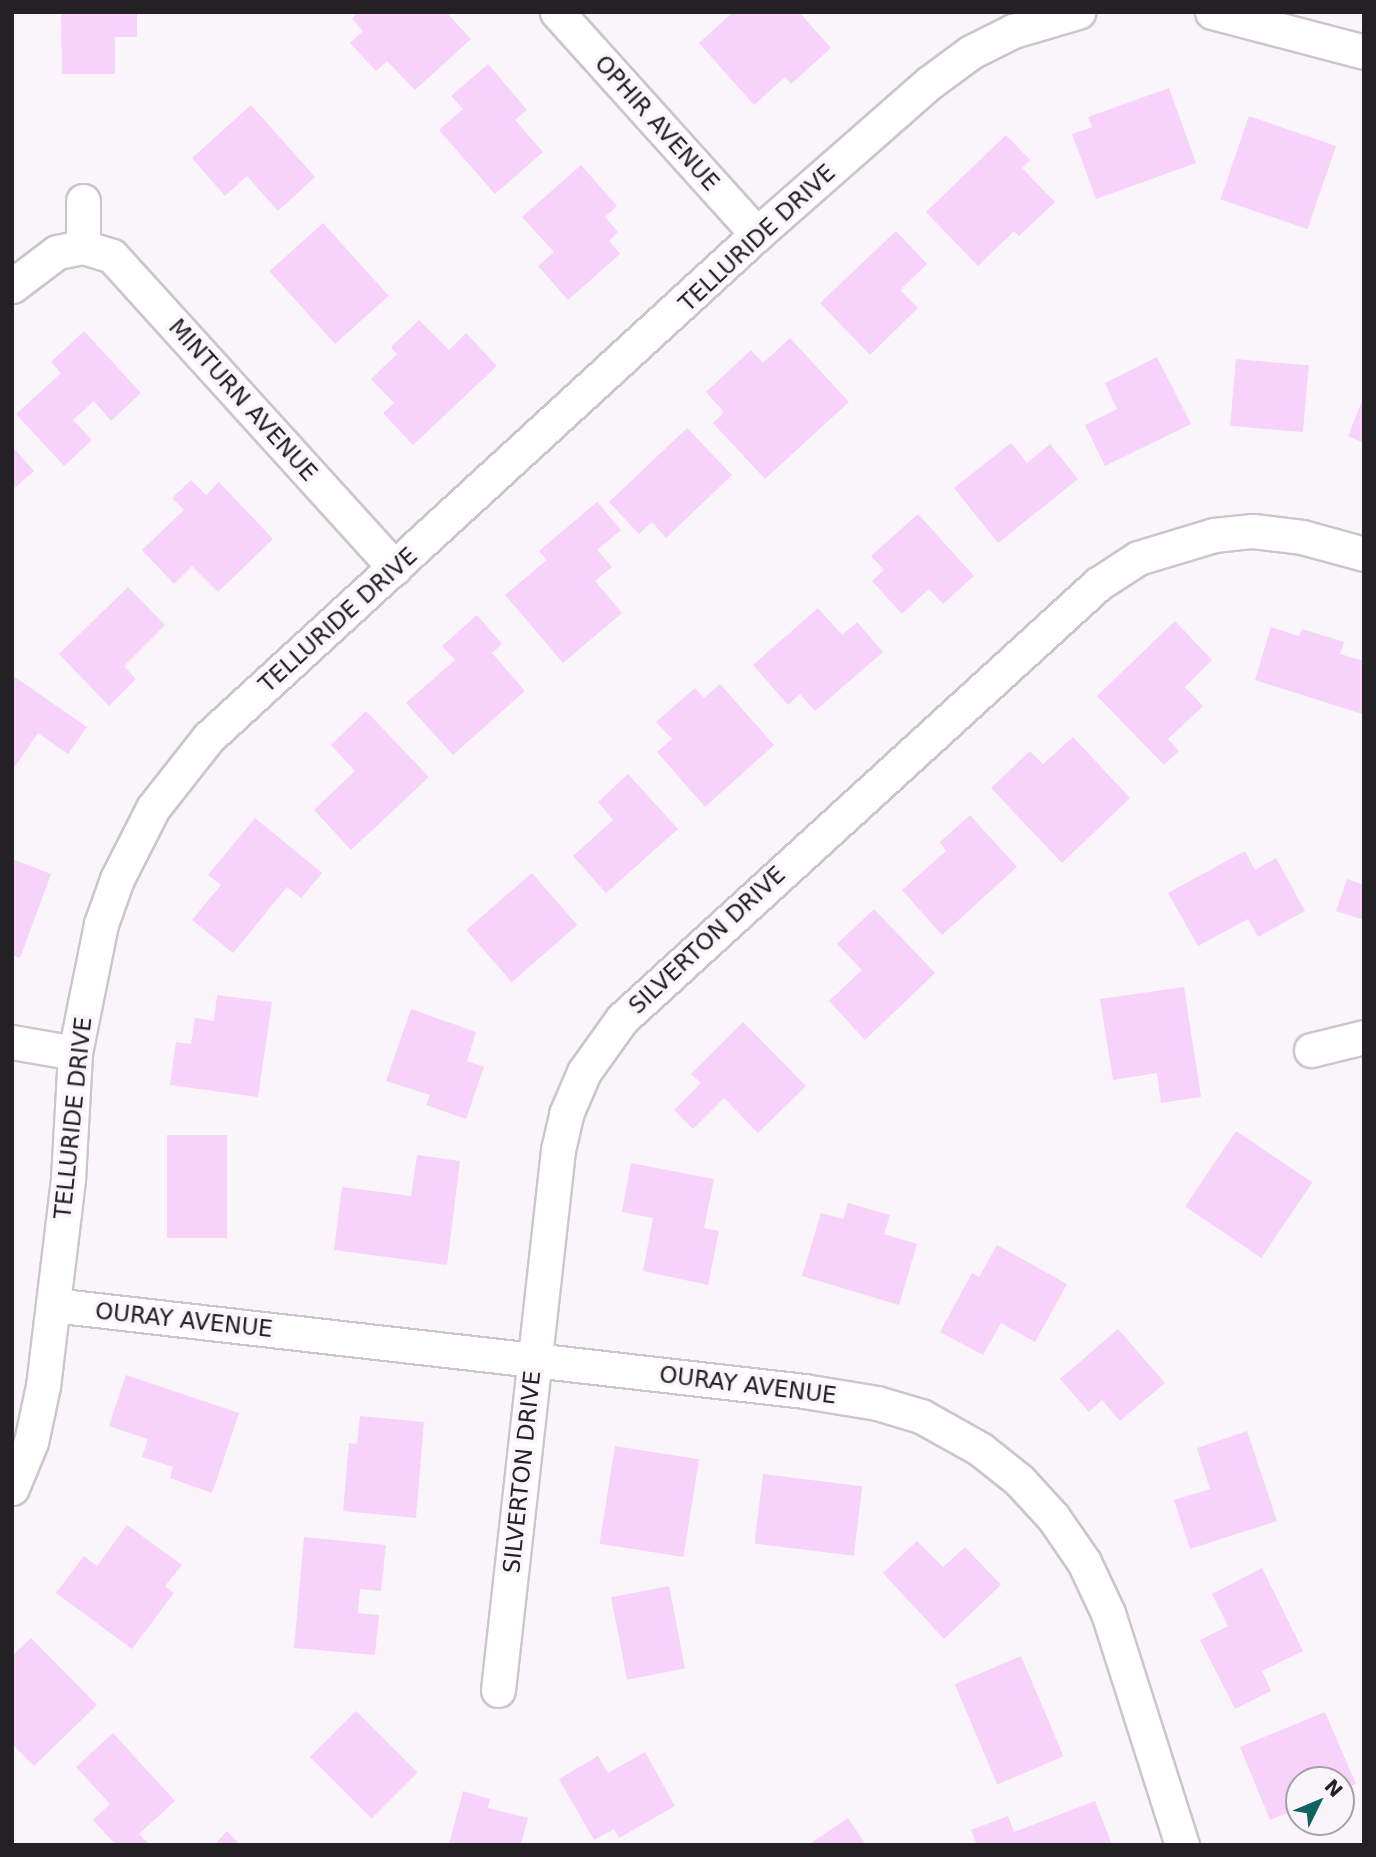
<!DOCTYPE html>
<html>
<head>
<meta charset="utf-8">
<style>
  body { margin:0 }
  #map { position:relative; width:1376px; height:1857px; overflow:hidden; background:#faf5fa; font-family:"DejaVu Sans",sans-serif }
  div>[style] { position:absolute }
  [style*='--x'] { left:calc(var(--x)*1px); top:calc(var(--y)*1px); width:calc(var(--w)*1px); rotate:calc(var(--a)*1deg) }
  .building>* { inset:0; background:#f7d2fa; transform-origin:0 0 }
  .roads { filter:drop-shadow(2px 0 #cbc6cb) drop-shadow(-2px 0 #cbc6cb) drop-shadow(0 2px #cbc6cb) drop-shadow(0 -2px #cbc6cb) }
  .minor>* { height:33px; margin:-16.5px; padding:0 16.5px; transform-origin:16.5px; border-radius:16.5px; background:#fff }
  span { translate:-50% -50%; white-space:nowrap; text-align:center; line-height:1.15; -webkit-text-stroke:7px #faf5fa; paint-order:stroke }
  .street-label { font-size:23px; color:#232123 }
  .frame { position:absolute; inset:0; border:14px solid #232123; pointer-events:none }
  .north { position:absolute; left:1285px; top:1766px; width:70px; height:70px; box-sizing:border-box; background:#faf5fa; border:2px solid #a4a0a4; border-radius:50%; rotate:47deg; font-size:19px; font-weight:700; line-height:28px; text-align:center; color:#232123 }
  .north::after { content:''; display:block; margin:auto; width:24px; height:32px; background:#126260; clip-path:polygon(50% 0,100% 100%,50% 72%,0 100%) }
</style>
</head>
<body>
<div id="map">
  <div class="building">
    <i style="clip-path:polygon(61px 12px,137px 12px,137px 37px,115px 37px,115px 74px,62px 74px)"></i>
    <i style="clip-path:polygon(358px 12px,446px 12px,471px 39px,415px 90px,387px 61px,376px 71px,350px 43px,363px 31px,352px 19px)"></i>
    <i style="clip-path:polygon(733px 12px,799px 12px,831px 48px,791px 84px,785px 77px,754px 105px,699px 43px)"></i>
    <i style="clip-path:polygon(488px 64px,527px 110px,515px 120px,543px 152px,495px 194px,439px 130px,463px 109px,451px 96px)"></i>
    <i style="clip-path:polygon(1169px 88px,1196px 163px,1096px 199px,1072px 134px,1092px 127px,1088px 117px)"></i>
    <i style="clip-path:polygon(251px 105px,315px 177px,278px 211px,247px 176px,225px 196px,192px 158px)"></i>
    <i style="left:1249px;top:116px;width:92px;height:88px;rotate:19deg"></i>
    <i style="clip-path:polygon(1006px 135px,1030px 160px,1022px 168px,1055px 202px,1019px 236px,1014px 231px,978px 266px,926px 212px)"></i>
    <i style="clip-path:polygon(581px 165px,617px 206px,605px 217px,618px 232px,609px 241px,620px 254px,568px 300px,538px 266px,554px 252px,522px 217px)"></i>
    <i style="left:323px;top:223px;width:98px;height:72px;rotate:48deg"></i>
    <i style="clip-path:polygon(896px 231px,927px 264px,900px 290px,918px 308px,870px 355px,820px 303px)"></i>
    <i style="clip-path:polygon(419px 320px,449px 350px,466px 333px,497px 366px,413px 445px,383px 413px,394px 403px,371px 379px,397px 354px,391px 347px)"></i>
    <i style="clip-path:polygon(84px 331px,141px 393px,111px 421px,94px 401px,73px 420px,92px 440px,64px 466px,16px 414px,61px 373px,51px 362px)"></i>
    <i style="clip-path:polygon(790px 338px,849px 402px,765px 479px,713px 423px,724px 412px,706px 392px,751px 350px,763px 363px)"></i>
    <i style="clip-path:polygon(1157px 357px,1191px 424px,1105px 466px,1085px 425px,1117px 409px,1105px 383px)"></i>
    <i style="left:1236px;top:359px;width:73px;height:67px;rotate:5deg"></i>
    <i style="clip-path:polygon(1364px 396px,1364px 443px,1348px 436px)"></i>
    <i style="clip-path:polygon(687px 428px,732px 475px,666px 538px,652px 522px,639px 534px,609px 502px)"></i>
    <i style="clip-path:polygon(1011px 443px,1027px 463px,1050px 444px,1078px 479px,998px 543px,954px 488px)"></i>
    <i style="clip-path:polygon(12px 446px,34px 471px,12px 490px)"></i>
    <i style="clip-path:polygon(191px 480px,206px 495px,219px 482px,273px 539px,218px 592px,192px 566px,174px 584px,142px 550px,184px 510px,172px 498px)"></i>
    <i style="clip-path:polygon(597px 502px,621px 530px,597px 550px,612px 567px,595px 581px,622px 613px,563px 663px,505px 595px,547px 560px,539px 551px)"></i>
    <i style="clip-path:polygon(918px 514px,974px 576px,943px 604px,929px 589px,902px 614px,872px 581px,884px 570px,871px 556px)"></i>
    <i style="clip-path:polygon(128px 587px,165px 625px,124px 666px,136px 679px,109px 706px,59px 654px)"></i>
    <i style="clip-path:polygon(818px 608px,842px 635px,857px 622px,883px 652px,815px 711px,800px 694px,788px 705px,753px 665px)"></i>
    <i style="clip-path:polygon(477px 615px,502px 644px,492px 653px,525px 691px,453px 755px,406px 703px,455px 660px,442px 646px)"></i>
    <i style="clip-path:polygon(1175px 621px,1212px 660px,1185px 687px,1203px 706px,1168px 739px,1179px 751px,1164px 765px,1097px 696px)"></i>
    <i style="clip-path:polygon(1271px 627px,1299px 636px,1302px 629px,1344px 642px,1340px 654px,1364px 661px,1362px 714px,1255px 680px)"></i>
    <i style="clip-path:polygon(12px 675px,87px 727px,68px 754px,38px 733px,12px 771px)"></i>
    <i style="clip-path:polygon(720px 684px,774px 745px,705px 807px,657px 752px,672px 739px,656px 722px,695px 688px,704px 698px)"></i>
    <i style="clip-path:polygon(366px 711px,429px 777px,351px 850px,314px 810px,355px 771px,331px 745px)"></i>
    <i style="clip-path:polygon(1073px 737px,1130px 798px,1062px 863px,991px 788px,1030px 751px,1043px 764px)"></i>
    <i style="clip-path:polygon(628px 774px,678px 829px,606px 893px,573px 856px,613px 820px,598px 802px)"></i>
    <i style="clip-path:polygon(970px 815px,1017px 867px,942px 935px,902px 890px,946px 851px,940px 842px)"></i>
    <i style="clip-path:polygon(255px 818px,322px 873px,301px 898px,287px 887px,233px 953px,192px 920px,221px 885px,208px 875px)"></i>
    <i style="clip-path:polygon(1245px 851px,1255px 870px,1276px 858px,1305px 911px,1258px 937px,1248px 919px,1198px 946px,1168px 893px)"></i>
    <i style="clip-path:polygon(12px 859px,51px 874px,20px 958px,12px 955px)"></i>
    <i style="left:532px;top:873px;width:69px;height:87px;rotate:49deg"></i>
    <i style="clip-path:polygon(1347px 879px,1364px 885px,1364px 920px,1336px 911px)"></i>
    <i style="clip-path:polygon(874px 909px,935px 973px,865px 1040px,829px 1001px,862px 970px,837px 944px)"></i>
    <i style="clip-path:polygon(1184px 987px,1201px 1097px,1161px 1103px,1157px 1073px,1113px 1080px,1100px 999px)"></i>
    <i style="clip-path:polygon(217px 995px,272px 1002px,258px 1097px,170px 1085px,176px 1042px,191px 1044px,195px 1018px,214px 1021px)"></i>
    <i style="clip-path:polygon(411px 1009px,476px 1032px,467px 1061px,484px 1067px,466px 1119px,426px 1105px,430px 1095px,386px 1081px)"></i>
    <i style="clip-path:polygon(743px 1022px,806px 1086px,758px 1133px,724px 1098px,693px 1129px,674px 1110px,701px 1083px,691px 1074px)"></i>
    <i style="left:1236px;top:1131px;width:92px;height:91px;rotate:34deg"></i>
    <i style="left:167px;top:1135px;width:60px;height:103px"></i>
    <i style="clip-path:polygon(417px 1155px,460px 1161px,447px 1265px,334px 1250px,342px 1187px,411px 1196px)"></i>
    <i style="clip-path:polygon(631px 1163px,714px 1179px,704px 1228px,719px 1231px,708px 1285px,643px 1271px,653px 1218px,622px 1212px)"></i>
    <i style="clip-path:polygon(848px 1203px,890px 1215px,884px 1234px,917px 1244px,899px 1305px,802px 1276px,821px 1213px,843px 1219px)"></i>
    <i style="clip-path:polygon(997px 1245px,1067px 1284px,1035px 1342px,1001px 1323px,983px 1355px,940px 1332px,972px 1273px,979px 1277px)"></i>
    <i style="clip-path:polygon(1118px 1329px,1165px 1383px,1120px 1421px,1102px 1400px,1089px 1412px,1060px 1379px)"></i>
    <i style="clip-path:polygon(126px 1375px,239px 1413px,212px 1493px,170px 1478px,173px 1467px,142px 1457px,148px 1439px,109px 1426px)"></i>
    <i style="clip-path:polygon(360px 1416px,424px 1422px,416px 1518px,343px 1511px,349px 1443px,357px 1444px)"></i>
    <i style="clip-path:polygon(1247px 1431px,1277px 1521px,1190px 1549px,1174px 1500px,1210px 1489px,1197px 1448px)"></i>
    <i style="left:615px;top:1446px;width:85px;height:99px;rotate:9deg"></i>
    <i style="left:763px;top:1474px;width:100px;height:70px;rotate:7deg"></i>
    <i style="clip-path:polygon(127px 1525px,182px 1565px,165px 1586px,174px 1593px,132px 1649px,56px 1593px,84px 1556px,97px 1566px)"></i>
    <i style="clip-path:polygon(304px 1537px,386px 1545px,381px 1591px,360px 1589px,358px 1613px,379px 1615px,375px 1655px,294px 1648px)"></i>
    <i style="clip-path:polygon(917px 1541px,943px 1567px,965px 1547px,1001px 1585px,944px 1639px,883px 1573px)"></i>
    <i style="clip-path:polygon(1262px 1568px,1303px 1651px,1262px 1671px,1271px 1691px,1235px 1709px,1200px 1640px,1228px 1626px,1212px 1594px)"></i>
    <i style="left:669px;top:1586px;width:84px;height:59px;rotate:79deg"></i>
    <i style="clip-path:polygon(31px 1638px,97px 1705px,34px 1766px,12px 1744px,12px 1656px)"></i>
    <i style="left:1021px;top:1656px;width:109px;height:72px;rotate:67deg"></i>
    <i style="left:356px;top:1711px;width:87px;height:65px;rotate:45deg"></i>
    <i style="clip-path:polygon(1325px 1712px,1356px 1784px,1341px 1790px,1341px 1780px,1299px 1780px,1299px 1808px,1270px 1820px,1240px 1747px)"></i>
    <i style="clip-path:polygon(113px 1733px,175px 1801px,139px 1834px,150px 1845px,116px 1845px,93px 1820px,110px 1804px,76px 1767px)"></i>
    <i style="clip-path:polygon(645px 1752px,675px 1806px,619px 1838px,614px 1829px,594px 1840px,559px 1779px,598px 1756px,608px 1773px)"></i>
    <i style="clip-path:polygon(463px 1791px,490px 1799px,488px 1808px,528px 1818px,521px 1845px,449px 1845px)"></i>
    <i style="clip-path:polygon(1095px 1801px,1112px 1845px,977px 1845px,971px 1830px,1008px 1816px,1014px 1832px)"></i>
    <i style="clip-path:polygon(848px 1818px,866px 1845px,808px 1845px)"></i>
    <i style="clip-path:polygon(227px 1831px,240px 1845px,214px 1845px)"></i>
  </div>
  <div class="roads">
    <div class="minor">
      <i style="--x:557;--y:12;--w:299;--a:48"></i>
      <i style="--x:1212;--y:12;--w:157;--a:14.7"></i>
      <i style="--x:83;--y:201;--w:46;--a:90"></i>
      <i style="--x:12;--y:286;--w:56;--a:-37.1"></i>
      <i style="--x:57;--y:252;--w:26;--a:-11"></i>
      <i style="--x:83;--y:247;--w:30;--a:17"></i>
      <i style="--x:112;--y:256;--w:421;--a:47.8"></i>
      <i style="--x:12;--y:1042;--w:64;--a:9.9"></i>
      <i style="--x:1311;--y:1050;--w:55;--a:-13.8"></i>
      <i style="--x:53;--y:1305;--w:756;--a:6.53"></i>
      <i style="--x:804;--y:1391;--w:74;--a:9.3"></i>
      <i style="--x:877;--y:1403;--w:46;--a:16.5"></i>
      <i style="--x:921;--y:1416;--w:68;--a:29.2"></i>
      <i style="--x:980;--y:1449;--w:50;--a:38.5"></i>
      <i style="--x:1019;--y:1480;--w:50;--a:47.4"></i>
      <i style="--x:1053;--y:1517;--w:55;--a:55.4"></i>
      <i style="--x:1084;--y:1562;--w:56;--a:64.8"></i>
      <i style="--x:1108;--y:1613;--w:244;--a:72.3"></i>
      <i style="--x:12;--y:1488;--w:50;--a:-67.6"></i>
      <i style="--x:31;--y:1442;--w:57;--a:-77.9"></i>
      <i style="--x:43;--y:1386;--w:209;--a:-83.1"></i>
      <i style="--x:68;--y:1179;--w:126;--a:-86.8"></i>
      <i style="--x:75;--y:1053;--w:132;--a:-78.6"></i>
      <i style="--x:101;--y:924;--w:48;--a:-70.4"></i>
      <i style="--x:117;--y:879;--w:80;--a:-63.1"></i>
      <i style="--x:153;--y:808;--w:89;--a:-51.8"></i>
      <i style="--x:208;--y:738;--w:745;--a:-42.55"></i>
      <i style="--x:757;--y:234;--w:229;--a:-41.3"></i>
      <i style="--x:929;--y:83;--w:52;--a:-36.4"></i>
      <i style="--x:971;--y:52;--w:47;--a:-26.6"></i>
      <i style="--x:1013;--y:31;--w:68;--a:-16.3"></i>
      <i style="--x:498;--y:1690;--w:543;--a:-83.66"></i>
      <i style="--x:558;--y:1150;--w:37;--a:-77"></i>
      <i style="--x:566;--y:1114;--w:46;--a:-66.8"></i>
      <i style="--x:584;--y:1072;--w:65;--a:-54.4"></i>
      <i style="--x:622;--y:1019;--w:645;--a:-42.42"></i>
      <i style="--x:1098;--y:584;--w:48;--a:-33"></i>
      <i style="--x:1138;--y:558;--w:79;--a:-16.8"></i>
      <i style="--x:1214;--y:535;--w:39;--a:-6"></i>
      <i style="--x:1253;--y:531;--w:49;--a:7"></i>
      <i style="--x:1302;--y:537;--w:64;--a:15.3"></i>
    </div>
  </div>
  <div class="street-label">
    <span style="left:657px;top:123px;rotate:48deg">OPHIR AVENUE</span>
    <span style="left:757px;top:238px;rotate:-43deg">TELLURIDE DRIVE</span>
    <span style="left:243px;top:400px;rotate:48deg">MINTURN AVENUE</span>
    <span style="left:338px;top:620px;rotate:-42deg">TELLURIDE DRIVE</span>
    <span style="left:707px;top:940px;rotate:-43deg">SILVERTON DRIVE</span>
    <span style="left:73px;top:1118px;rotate:-84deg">TELLURIDE DRIVE</span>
    <span style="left:184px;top:1320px;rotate:6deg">OURAY AVENUE</span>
    <span style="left:748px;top:1385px;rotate:7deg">OURAY AVENUE</span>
    <span style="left:522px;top:1472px;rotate:-84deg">SILVERTON DRIVE</span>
  </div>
  <div class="frame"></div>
  <div class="north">N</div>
</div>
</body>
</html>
